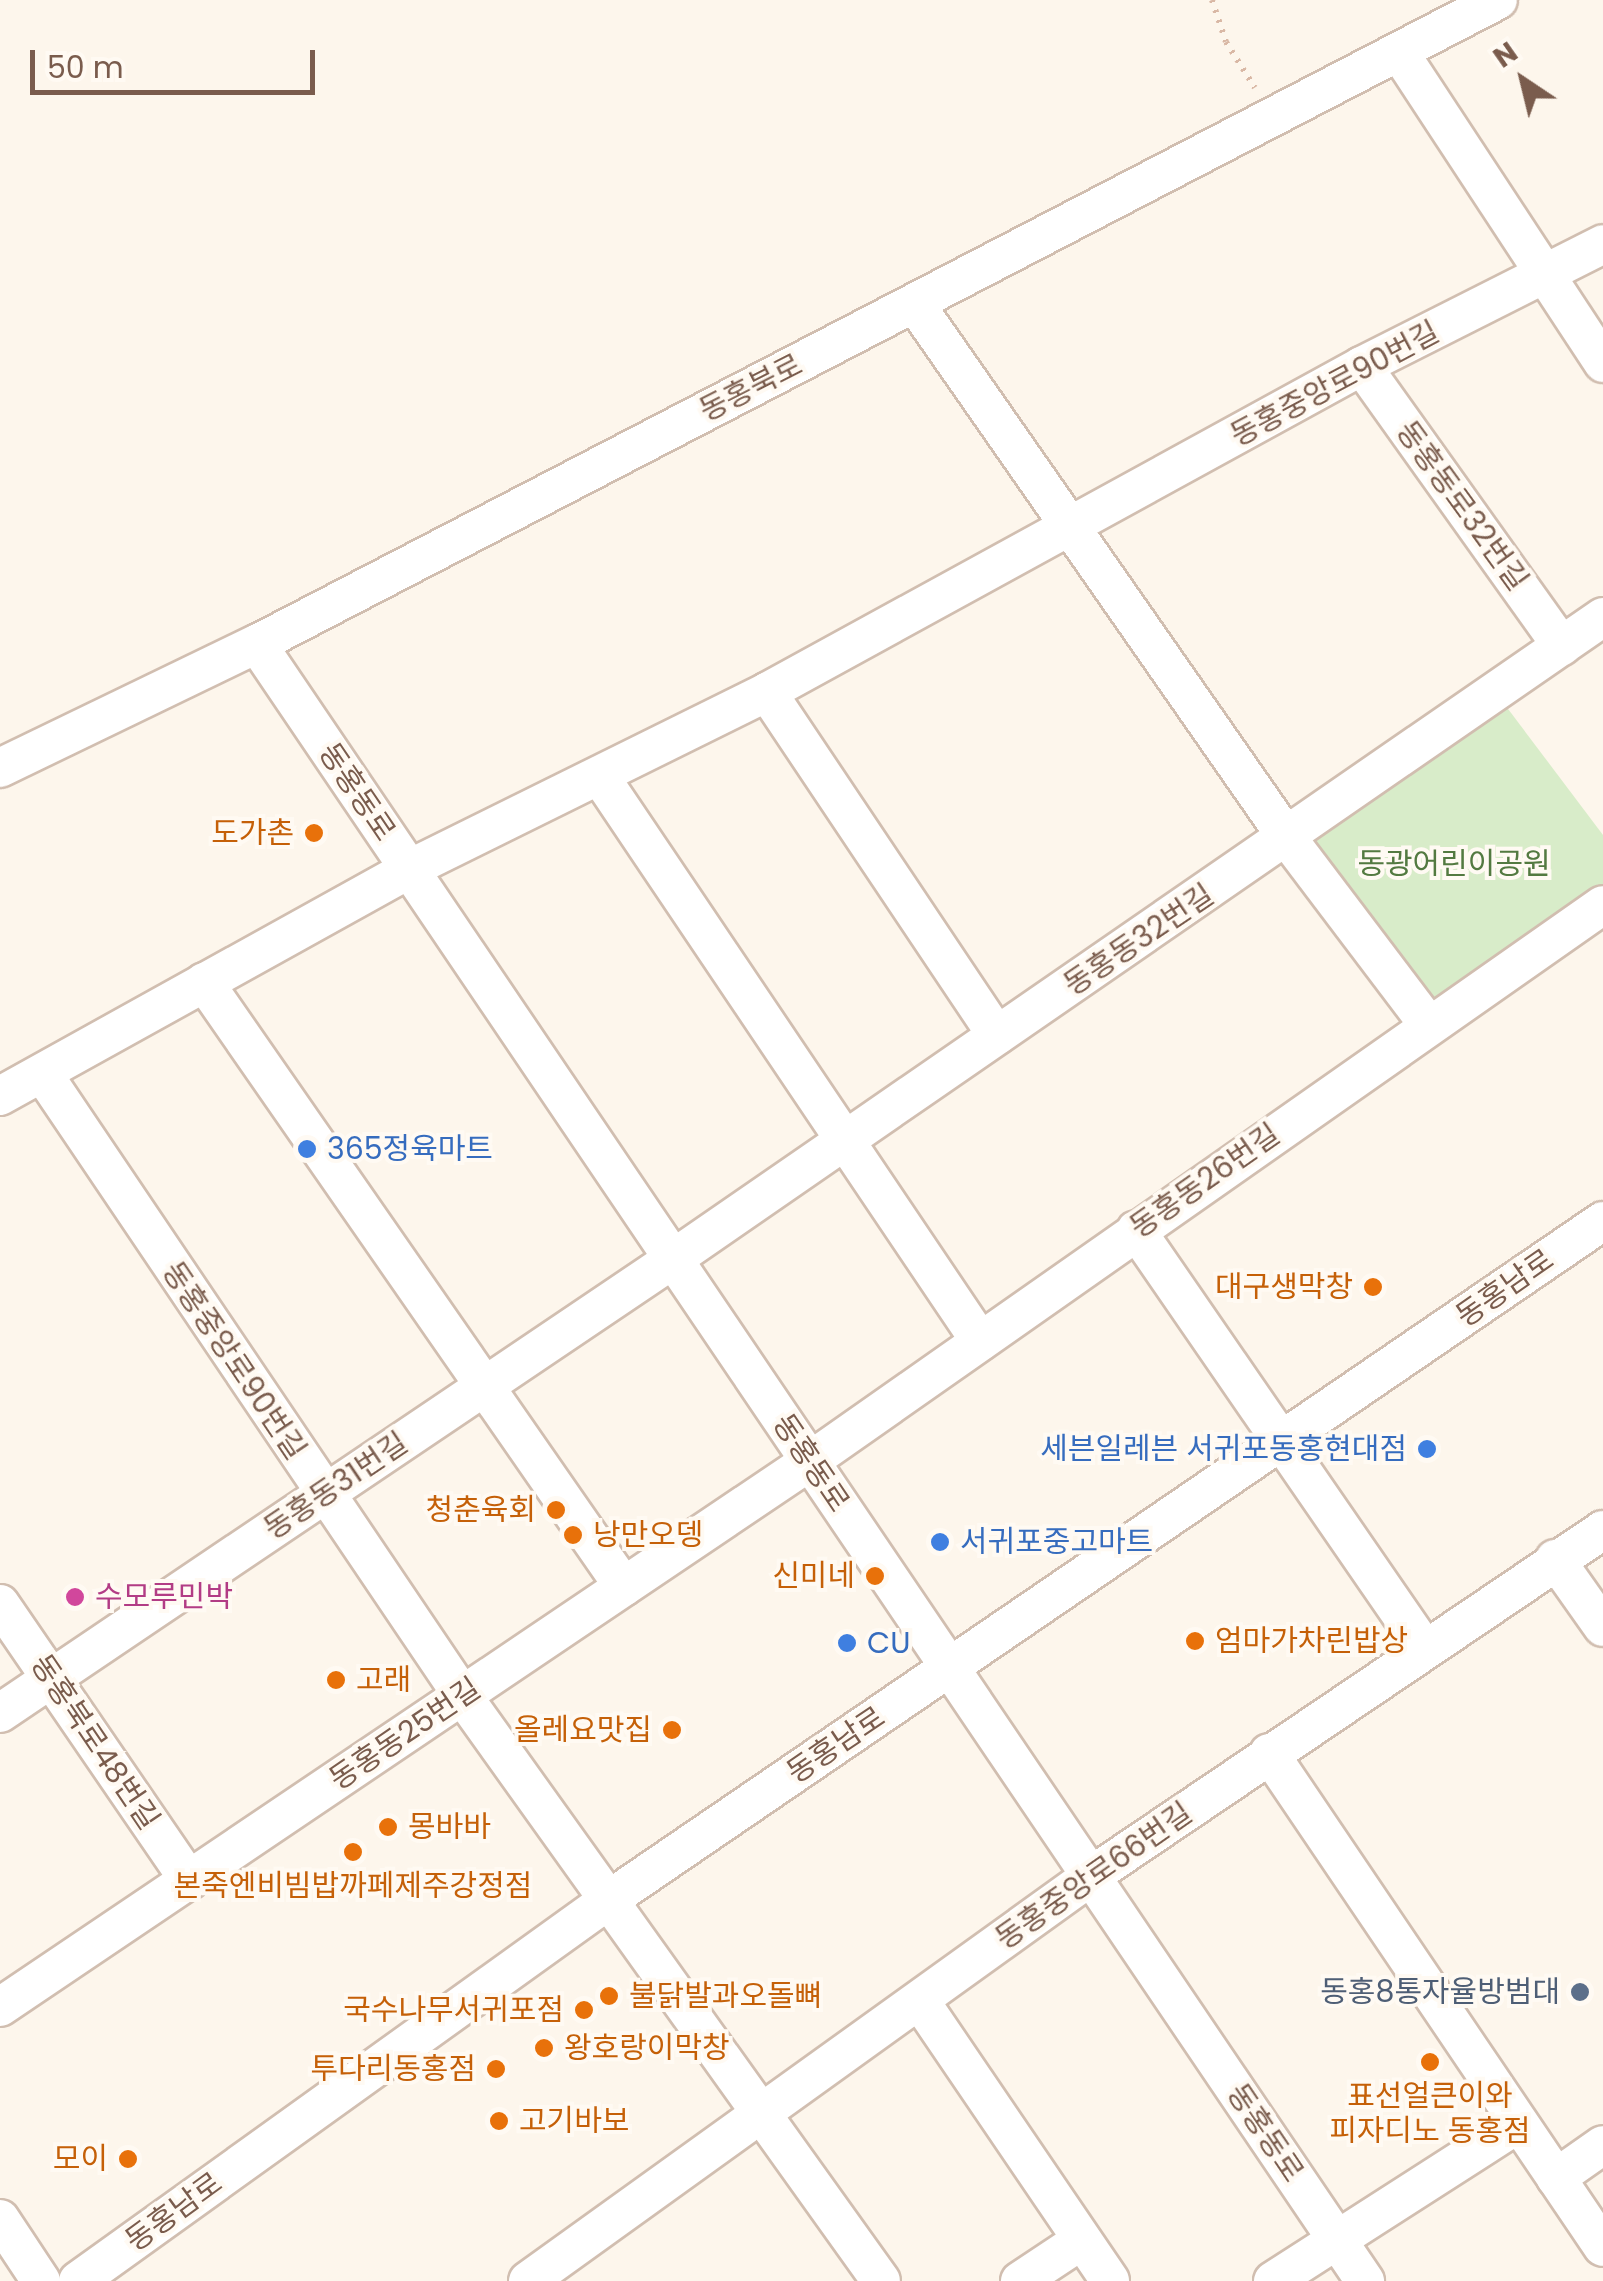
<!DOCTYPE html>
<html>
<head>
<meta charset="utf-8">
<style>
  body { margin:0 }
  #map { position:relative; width:1603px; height:2281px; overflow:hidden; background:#fdf6ec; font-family:Poppins,"Noto Sans KR",sans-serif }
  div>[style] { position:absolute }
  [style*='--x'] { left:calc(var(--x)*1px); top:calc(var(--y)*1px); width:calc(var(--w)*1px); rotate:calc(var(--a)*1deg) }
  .green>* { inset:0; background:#d8ecc9 }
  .path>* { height:6px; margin-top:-3px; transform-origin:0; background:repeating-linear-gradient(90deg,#d9b8a5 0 2.5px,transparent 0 10.5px) }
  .roads { filter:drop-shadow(2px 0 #d1beb0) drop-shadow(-2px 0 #d1beb0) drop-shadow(0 2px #d1beb0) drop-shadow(0 -2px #d1beb0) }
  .minor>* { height:38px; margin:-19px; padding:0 19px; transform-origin:19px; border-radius:19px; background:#fff }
  .dots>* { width:28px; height:28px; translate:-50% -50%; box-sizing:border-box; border:5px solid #fffaf3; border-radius:50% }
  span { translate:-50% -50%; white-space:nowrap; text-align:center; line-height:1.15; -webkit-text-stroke:8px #fffaf3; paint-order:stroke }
  .street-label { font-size:30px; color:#7a5c4d }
  .food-label { font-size:30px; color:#c56008 }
  .right { translate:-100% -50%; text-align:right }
  .left { translate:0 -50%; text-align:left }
  .park-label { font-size:30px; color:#537a41 }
  .shop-label { font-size:30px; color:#366cbe }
  .hotel-label { font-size:30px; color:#b23c85 }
  .service-label { font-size:30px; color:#4e5e75 }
  .north { position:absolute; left:1473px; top:30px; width:100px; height:100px; -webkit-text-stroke:8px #fffaf3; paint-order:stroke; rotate:325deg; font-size:28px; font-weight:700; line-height:40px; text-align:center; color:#7a5c4d }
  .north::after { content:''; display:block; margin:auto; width:35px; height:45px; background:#7a5c4d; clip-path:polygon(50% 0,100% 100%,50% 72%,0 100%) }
  .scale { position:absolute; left:30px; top:50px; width:285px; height:45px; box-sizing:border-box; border:5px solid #7a5c4d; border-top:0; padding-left:12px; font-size:30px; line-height:35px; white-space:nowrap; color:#7a5c4d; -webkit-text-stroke:8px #fffaf3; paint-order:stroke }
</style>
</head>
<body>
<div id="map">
  <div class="green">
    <i style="clip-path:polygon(1496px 693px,1603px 835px,1603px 905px,1427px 1023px,1288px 839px)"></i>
  </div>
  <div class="path">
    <i style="--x:1212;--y:0;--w:44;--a:71.6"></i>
    <i style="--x:1226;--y:42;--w:54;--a:57.8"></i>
  </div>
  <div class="roads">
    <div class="minor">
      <i style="--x:1399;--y:52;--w:372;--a:56.7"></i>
      <i style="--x:915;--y:304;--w:652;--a:55.12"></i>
      <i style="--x:1288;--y:839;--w:231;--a:52.9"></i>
      <i style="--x:1362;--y:366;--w:344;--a:54.5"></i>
      <i style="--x:257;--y:644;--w:1977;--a:55.91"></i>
      <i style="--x:767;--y:692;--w:413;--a:56.2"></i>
      <i style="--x:0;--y:768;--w:285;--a:-25.8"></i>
      <i style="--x:257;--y:644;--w:1398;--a:-27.43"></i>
      <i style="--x:601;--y:778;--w:679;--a:56.05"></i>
      <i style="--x:204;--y:982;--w:736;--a:55.23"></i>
      <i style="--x:43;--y:1074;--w:749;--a:55.99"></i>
      <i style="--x:462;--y:1695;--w:720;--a:54.43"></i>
      <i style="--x:0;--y:1096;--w:468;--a:-29"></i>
      <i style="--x:409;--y:869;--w:399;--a:-26.3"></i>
      <i style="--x:767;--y:692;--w:678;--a:-28.72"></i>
      <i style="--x:1362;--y:366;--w:270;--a:-26.8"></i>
      <i style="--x:1136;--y:1230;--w:508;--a:55.43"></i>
      <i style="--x:1555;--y:1559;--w:83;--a:54.8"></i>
      <i style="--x:0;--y:1604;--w:335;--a:55.6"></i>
      <i style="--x:0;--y:1713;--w:812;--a:-34"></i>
      <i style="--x:673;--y:1259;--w:1130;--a:-34.62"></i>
      <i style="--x:1269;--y:1753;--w:596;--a:55.94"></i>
      <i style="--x:920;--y:2001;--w:338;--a:55.8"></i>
      <i style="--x:0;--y:2007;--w:977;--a:-33.98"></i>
      <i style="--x:810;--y:1461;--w:968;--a:-35.04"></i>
      <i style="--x:1556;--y:2178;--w:57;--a:-35.1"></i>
      <i style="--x:0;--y:2219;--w:74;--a:56.5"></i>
      <i style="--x:78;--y:2281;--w:651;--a:-35.69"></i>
      <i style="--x:607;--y:1901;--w:1206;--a:-34.32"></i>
      <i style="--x:528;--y:2281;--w:694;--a:-35.73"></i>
      <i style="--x:1091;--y:1876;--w:618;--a:-34.05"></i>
      <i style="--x:1020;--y:2281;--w:74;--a:-33.5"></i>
      <i style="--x:1273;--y:2281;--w:292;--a:-32.7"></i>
    </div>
  </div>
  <div class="dots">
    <i style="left:314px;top:833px;background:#e8710a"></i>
    <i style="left:307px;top:1149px;background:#3f7fe0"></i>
    <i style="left:1373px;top:1287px;background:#e8710a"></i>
    <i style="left:1427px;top:1449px;background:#3f7fe0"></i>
    <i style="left:556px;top:1510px;background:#e8710a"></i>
    <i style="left:573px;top:1535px;background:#e8710a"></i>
    <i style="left:940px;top:1542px;background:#3f7fe0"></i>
    <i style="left:875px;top:1576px;background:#e8710a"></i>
    <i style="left:75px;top:1597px;background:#d1479c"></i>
    <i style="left:1195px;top:1641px;background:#e8710a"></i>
    <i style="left:847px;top:1643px;background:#3f7fe0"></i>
    <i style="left:336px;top:1680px;background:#e8710a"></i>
    <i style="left:672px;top:1730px;background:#e8710a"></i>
    <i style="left:388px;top:1827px;background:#e8710a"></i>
    <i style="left:353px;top:1852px;background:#e8710a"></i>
    <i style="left:1580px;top:1992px;background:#5c6f8a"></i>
    <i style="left:609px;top:1996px;background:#e8710a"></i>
    <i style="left:584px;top:2010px;background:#e8710a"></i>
    <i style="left:544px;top:2048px;background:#e8710a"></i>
    <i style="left:1430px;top:2062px;background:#e8710a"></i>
    <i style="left:496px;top:2069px;background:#e8710a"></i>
    <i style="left:499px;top:2121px;background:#e8710a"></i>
    <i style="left:128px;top:2159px;background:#e8710a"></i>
  </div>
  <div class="street-label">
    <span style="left:1335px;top:384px;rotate:-28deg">동홍중앙로90번길</span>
    <span style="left:751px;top:388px;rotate:-27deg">동홍북로</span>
    <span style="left:1462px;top:506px;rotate:54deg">동홍동로32번길</span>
    <span style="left:357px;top:792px;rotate:56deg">동홍동로</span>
    <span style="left:1139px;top:940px;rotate:-34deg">동홍동32번길</span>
    <span style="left:1205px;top:1181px;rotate:-35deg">동홍동26번길</span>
    <span style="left:1505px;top:1288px;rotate:-35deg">동홍남로</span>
    <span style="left:234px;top:1361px;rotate:56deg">동홍중앙로90번길</span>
    <span style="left:811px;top:1463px;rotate:56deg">동홍동로</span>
    <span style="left:336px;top:1486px;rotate:-34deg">동홍동31번길</span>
    <span style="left:405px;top:1734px;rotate:-34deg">동홍동25번길</span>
    <span style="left:95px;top:1742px;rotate:56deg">동홍북로48번길</span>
    <span style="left:836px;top:1745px;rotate:-34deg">동홍남로</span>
    <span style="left:1094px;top:1876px;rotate:-35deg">동홍중앙로66번길</span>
    <span style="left:1265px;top:2133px;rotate:56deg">동홍동로</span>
    <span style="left:174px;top:2212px;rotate:-36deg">동홍남로</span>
  </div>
  <div class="food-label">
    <span class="right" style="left:294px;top:833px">도가촌</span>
    <span class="right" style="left:1353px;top:1287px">대구생막창</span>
    <span class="right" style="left:536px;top:1510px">청춘육회</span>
    <span class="left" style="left:593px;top:1535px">낭만오뎅</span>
    <span class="right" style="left:855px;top:1576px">신미네</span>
    <span class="left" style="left:1215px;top:1641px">엄마가차린밥상</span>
    <span class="left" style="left:356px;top:1680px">고래</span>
    <span class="right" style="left:652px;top:1730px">올레요맛집</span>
    <span class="left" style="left:408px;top:1827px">몽바바</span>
    <span style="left:353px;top:1886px">본죽엔비빔밥까페제주강정점</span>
    <span class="left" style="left:629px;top:1996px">불닭발과오돌뼈</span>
    <span class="right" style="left:564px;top:2010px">국수나무서귀포점</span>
    <span class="left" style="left:564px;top:2048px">왕호랑이막창</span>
    <span class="right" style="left:476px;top:2069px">투다리동홍점</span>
    <span style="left:1430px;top:2113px">표선얼큰이와<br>피자디노 동홍점</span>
    <span class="left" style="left:519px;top:2121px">고기바보</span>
    <span class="right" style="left:108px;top:2159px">모이</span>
  </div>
  <div class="park-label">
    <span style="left:1454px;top:864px">동광어린이공원</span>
  </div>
  <div class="shop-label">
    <span class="left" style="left:327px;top:1149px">365정육마트</span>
    <span class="right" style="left:1407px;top:1449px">세븐일레븐 서귀포동홍현대점</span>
    <span class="left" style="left:960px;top:1542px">서귀포중고마트</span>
    <span class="left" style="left:867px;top:1643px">CU</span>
  </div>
  <div class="hotel-label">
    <span class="left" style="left:95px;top:1597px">수모루민박</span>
  </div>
  <div class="service-label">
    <span class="right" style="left:1560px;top:1992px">동홍8통자율방범대</span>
  </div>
  <div class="north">N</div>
  <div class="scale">50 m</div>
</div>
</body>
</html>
